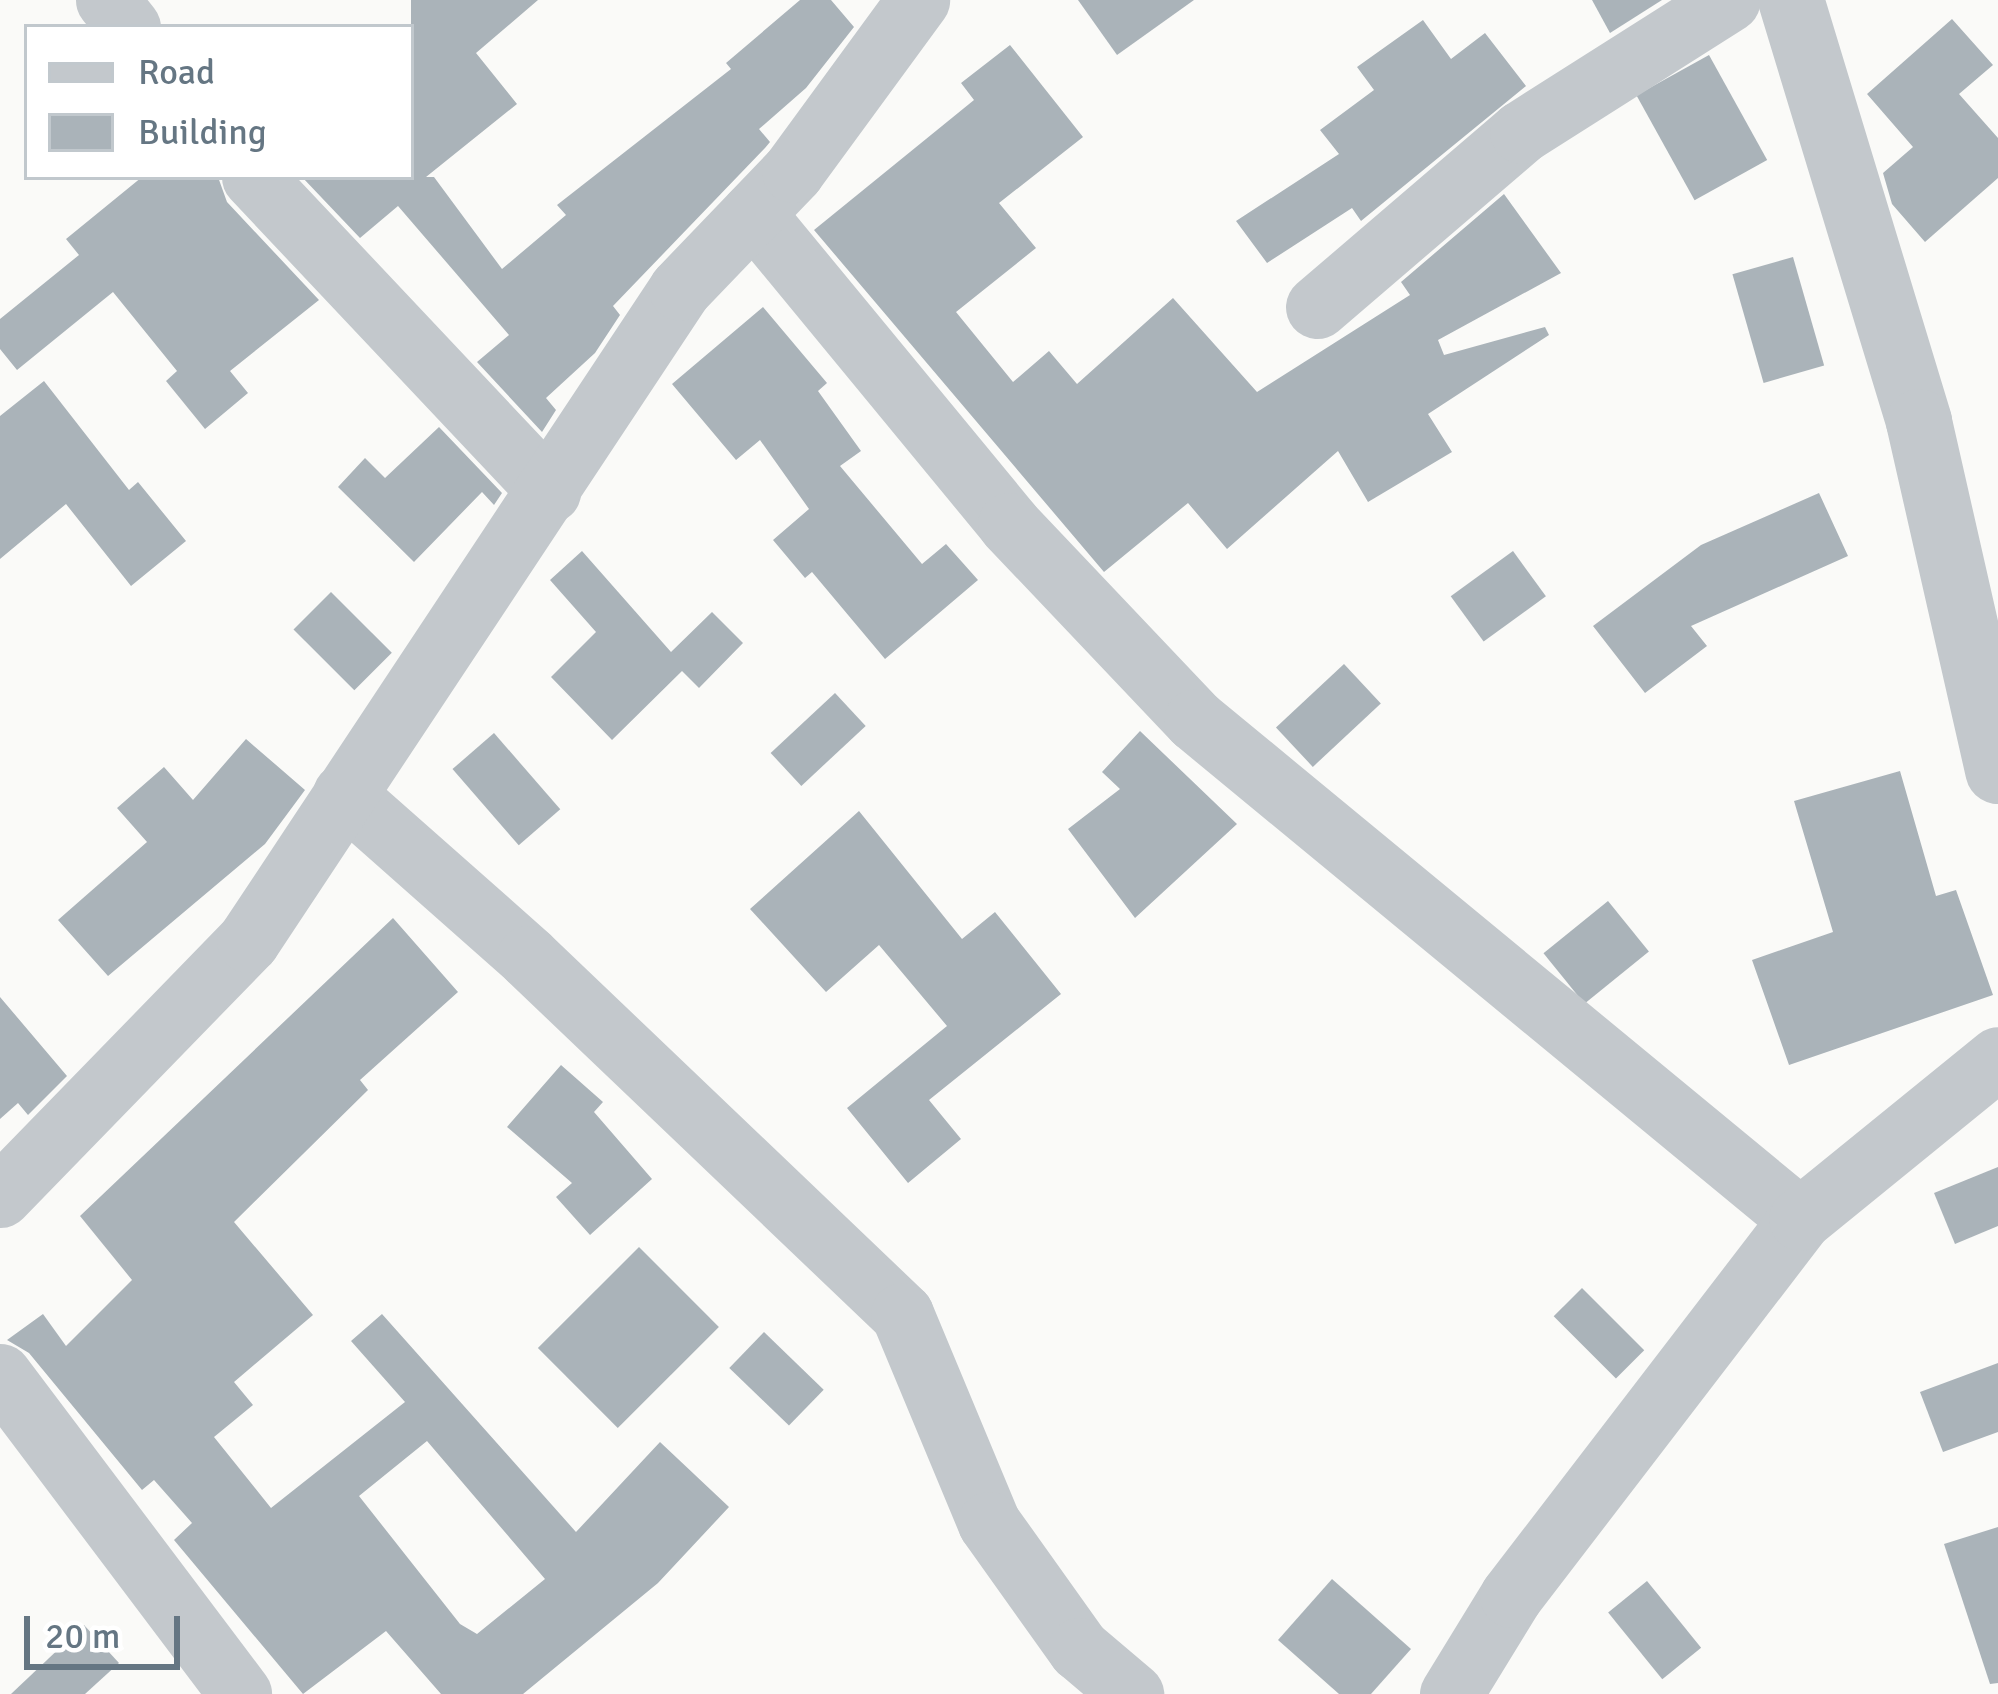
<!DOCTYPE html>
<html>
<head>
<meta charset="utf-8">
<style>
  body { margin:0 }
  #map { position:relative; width:1998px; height:1694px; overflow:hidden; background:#fafaf8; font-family:Signika,sans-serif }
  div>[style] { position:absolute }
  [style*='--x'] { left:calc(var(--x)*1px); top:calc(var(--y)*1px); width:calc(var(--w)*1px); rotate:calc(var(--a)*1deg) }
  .building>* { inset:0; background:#aab3b9; transform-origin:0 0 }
  .minor>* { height:63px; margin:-31.5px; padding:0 31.5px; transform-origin:31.5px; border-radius:31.5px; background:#c3c8cc }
  .tertiary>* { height:66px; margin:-33px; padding:0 33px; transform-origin:33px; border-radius:33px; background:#c3c8cc }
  span { translate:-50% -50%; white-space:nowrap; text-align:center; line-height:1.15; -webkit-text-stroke:12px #fff; paint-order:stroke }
  .legend { position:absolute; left:24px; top:24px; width:390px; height:156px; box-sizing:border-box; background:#fff; border:3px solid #c1c8cd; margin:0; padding:15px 21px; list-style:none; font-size:36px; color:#657683 }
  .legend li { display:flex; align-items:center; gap:24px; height:60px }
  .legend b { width:60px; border:3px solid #c1c8cd }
  .scale { position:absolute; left:24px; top:1616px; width:156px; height:54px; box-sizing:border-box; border:6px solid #657683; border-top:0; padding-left:15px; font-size:36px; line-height:42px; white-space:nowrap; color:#657683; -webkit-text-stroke:9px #fff; paint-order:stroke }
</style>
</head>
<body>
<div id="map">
  <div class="building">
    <i style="clip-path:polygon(411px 0,538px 0,476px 53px,517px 104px,426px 177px,434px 177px,502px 269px,566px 215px,557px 205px,731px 69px,726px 63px,800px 0,831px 0,854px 27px,806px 88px,759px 129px,770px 142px,765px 148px,613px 306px,620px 315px,595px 353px,546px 398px,556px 410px,542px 432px,477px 362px,509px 335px,398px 206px,360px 238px,302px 177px,411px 177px)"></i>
    <i style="clip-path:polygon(1078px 0,1194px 0,1117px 55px)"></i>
    <i style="clip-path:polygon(1592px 0,1662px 0,1610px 33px)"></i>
    <i style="clip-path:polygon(1952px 19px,1993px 65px,1959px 94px,1998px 138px,1998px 178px,1925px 242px,1892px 204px,1883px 173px,1913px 147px,1867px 94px)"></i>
    <i style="clip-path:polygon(1423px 20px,1451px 59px,1485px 33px,1526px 86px,1361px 221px,1352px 208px,1267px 263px,1236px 221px,1339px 154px,1320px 130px,1374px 90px,1357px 67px)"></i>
    <i style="clip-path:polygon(1010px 45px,1083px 137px,999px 203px,1036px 248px,956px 312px,1013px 382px,1049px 351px,1077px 384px,1173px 298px,1257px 392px,1410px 295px,1401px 282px,1504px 194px,1561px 273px,1438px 340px,1444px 355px,1545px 327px,1549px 335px,1428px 414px,1452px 452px,1368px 502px,1338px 451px,1227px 549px,1188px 503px,1104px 572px,814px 230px,974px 100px,961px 83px)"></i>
    <i style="left:1709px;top:55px;width:120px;height:83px;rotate:61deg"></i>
    <i style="clip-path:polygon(142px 177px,218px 177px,227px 202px,319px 300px,230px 371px,248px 393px,205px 429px,166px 381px,177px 371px,113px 292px,17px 370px,0 349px,0 319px,79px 255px,66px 239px)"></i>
    <i style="left:1793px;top:257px;width:113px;height:63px;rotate:74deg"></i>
    <i style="clip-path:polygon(763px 307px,827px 383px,818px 391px,861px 451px,840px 466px,922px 564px,946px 544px,978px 580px,885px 659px,812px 572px,805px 578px,773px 540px,809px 509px,760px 440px,736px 460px,672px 384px)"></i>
    <i style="clip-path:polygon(44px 381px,129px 490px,138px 482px,186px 541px,131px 586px,66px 504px,0 559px,0 416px)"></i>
    <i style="clip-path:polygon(439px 427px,502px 493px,494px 505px,482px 492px,414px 562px,338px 487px,365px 458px,385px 478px)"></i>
    <i style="clip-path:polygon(1819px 493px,1848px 556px,1691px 626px,1707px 646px,1645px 693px,1593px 626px,1701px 545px)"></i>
    <i style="clip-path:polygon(582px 551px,671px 652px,712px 612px,743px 643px,699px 688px,682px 671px,612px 740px,551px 677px,596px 632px,550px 580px)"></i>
    <i style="left:1513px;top:551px;width:56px;height:77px;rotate:54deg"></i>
    <i style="left:331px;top:592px;width:86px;height:53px;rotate:45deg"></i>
    <i style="left:1344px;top:664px;width:54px;height:93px;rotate:47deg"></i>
    <i style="left:835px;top:693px;width:45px;height:88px;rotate:47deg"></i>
    <i style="clip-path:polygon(1140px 731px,1237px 824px,1135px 918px,1068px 829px,1120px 789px,1102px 772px)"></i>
    <i style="left:494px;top:733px;width:101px;height:55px;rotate:49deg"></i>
    <i style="clip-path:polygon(246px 739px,305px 790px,265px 844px,108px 976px,58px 920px,147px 842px,117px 808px,164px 767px,193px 800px)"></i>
    <i style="clip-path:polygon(1900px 771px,1936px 896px,1956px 890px,1993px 995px,1789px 1065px,1752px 960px,1833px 932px,1794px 801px)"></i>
    <i style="clip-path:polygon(859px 811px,962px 939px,995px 912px,1061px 994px,929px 1100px,961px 1139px,908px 1183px,847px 1108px,947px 1026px,879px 945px,826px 992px,750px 909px)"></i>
    <i style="left:1608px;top:901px;width:65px;height:83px;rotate:51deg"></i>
    <i style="clip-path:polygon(evenodd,393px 918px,458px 992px,360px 1080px,368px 1090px,234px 1222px,313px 1315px,234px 1382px,253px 1405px,214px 1437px,271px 1508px,405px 1402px,351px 1341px,382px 1314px,576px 1532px,660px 1442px,729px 1507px,658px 1583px,523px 1694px,441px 1694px,386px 1631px,303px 1694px,174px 1540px,192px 1523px,154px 1480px,142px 1490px,29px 1353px,7px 1340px,43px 1314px,66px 1346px,132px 1280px,80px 1216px,393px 918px,427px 1441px,545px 1579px,477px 1634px,460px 1624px,359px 1496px,427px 1441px)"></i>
    <i style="clip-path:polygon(0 997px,67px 1076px,28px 1115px,18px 1103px,0 1119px)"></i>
    <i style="clip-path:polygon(561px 1065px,603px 1102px,594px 1112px,652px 1179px,590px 1235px,556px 1197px,572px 1183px,507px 1127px)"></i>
    <i style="clip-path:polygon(1998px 1167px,1998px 1226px,1955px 1244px,1934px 1193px)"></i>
    <i style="left:639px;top:1247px;width:113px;height:143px;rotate:45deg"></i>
    <i style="left:1582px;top:1288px;width:88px;height:40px;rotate:45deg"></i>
    <i style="left:764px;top:1332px;width:83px;height:50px;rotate:44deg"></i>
    <i style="clip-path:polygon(1998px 1363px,1998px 1432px,1943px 1452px,1920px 1392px)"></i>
    <i style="clip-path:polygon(1998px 1527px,1998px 1683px,1990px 1684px,1944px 1544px)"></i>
    <i style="clip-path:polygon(1332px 1579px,1411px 1649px,1371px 1694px,1339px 1694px,1278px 1640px)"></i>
    <i style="left:1647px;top:1581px;width:86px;height:50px;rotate:51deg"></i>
    <i style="clip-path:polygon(84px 1625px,119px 1663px,85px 1694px,11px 1694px)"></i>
  </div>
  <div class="minor">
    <i style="--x:107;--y:0;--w:35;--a:51"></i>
    <i style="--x:253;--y:177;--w:432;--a:46.7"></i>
    <i style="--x:753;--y:213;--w:403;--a:50.5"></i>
    <i style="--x:1009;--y:524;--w:270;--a:46.5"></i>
    <i style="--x:1195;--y:720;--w:784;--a:39.52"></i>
    <i style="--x:1317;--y:307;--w:269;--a:-40.6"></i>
    <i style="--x:1521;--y:132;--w:246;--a:-32.4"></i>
    <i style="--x:344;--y:794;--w:246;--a:41.5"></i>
    <i style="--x:528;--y:957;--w:517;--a:43.67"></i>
    <i style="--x:902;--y:1314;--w:226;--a:67.4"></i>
    <i style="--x:989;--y:1523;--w:155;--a:54.5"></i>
    <i style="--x:1079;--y:1649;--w:70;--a:40.3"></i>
    <i style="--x:0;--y:1196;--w:356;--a:-45.8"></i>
    <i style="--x:248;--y:941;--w:782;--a:-56.47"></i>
    <i style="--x:680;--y:289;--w:163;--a:-46.2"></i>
    <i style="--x:793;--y:171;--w:212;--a:-53.8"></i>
    <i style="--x:0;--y:1375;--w:399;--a:53"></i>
    <i style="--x:1451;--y:1694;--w:115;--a:-58.5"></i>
    <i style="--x:1511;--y:1596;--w:475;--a:-52.5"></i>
    <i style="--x:1800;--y:1219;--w:255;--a:-39.1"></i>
  </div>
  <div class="tertiary">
    <i style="--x:1791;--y:0;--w:441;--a:73.1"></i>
    <i style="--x:1919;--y:422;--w:358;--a:77.2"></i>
  </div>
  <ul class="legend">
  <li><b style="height:15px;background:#c3c8cc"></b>Road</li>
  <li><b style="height:33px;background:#aab3b9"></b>Building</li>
  </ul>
  <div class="scale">20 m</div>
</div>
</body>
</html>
